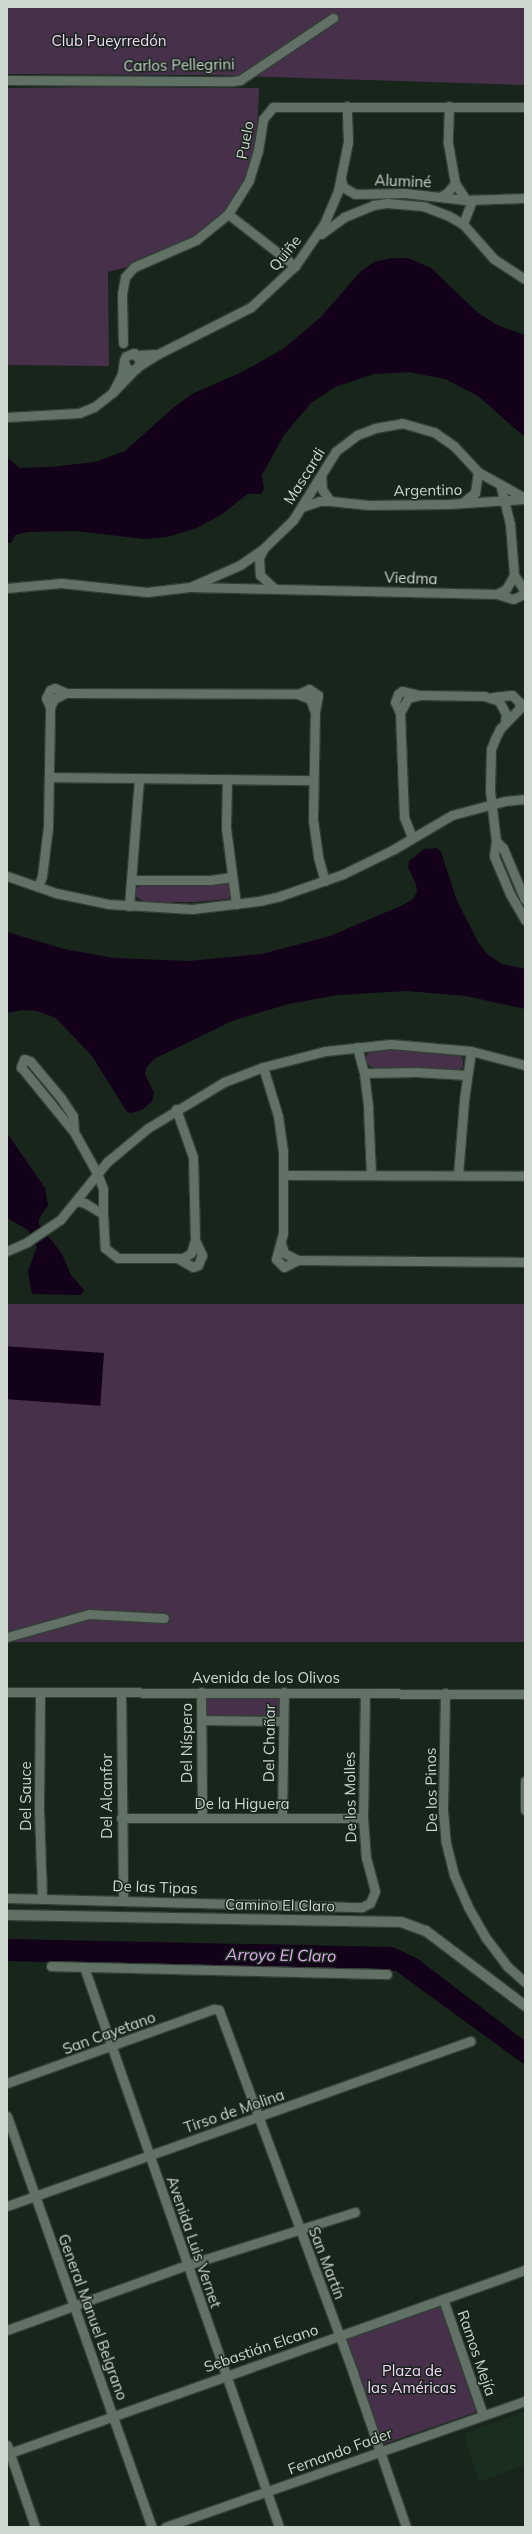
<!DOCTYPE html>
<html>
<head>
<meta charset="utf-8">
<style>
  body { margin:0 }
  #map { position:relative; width:532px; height:2534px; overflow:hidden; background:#17251b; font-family:Mulish,sans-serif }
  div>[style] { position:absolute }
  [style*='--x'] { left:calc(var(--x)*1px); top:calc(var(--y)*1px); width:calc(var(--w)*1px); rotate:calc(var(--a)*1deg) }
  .built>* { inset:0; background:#1a2e20 }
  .green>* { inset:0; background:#46304a; transform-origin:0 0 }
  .water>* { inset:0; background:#130019; transform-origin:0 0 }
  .roads { filter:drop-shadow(1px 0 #333e36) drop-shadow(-1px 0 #333e36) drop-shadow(0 1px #333e36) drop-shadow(0 -1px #333e36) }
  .minor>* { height:9px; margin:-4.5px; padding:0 4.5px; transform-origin:4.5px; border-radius:4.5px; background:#617165 }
  .tertiary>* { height:10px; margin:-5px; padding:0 5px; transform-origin:5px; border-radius:5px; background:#617165 }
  span { translate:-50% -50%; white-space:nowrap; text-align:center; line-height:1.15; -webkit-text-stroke:3px #17251b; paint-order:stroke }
  .park-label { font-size:15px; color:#f5d4fc }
  .street-label { font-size:15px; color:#cdd6cf }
  .water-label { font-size:16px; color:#dfaaeb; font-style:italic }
  .frame { position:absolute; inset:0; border:8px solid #cdd6cf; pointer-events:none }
</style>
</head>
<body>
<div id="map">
  <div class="built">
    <i style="clip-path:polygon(525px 2411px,525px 2465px,479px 2482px,464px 2434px)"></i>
  </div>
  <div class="green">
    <i style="clip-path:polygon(7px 7px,525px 7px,525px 85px,210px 75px,7px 74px)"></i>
    <i style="clip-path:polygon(105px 87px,259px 88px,257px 139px,252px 165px,234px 202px,215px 222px,196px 236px,130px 266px,108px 272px,109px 366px,7px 365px,7px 88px)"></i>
    <i style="clip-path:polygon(227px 883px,230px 885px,231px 895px,228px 899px,195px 902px,145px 902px,135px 896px,135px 890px,142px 884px)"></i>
    <i style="clip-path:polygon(413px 1048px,457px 1052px,463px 1059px,463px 1067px,458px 1070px,375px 1069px,367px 1064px,365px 1059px,370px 1050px)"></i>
    <i style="left:7px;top:1304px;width:518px;height:338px"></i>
    <i style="left:201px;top:1692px;width:83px;height:28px"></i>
    <i style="left:440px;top:2304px;width:114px;height:101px;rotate:71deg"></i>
  </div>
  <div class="water">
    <i style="clip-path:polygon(392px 258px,408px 258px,431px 268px,477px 312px,497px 325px,525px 335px,525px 437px,478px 396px,445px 379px,409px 372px,374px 374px,335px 387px,311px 403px,284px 435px,262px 475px,264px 489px,261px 494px,247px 494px,224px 513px,197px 528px,167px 537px,144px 539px,76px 531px,28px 532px,15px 535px,11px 543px,7px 543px,7px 457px,19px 468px,51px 467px,95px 462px,125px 451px,173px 408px,192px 394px,242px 372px,283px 349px,321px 317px,360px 272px,374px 262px)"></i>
    <i style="clip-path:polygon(437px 848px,441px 852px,457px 901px,478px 942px,488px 955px,502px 964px,525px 969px,525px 1009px,466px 996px,407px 991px,338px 995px,288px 1004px,232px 1021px,154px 1059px,147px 1067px,145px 1074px,154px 1093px,152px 1101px,142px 1110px,131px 1113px,127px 1112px,92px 1056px,56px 1018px,37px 1011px,22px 1010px,7px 1013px,7px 932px,64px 949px,113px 958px,189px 961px,262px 954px,330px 936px,403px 905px,413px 899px,417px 892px,416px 884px,408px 867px,409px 861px,424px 849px)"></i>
    <i style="clip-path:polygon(7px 1133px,45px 1188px,48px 1205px,39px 1219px,39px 1224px,62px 1254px,71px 1275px,84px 1290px,81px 1295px,32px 1294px,28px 1271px,37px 1247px,28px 1230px,7px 1218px)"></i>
    <i style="left:104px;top:1353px;width:53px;height:97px;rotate:94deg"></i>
    <i style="clip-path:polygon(7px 1939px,393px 1947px,418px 1959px,525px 2041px,525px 2065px,396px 1971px,7px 1961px)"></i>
  </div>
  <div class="roads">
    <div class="minor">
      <i style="--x:7;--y:80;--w:226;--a:0.3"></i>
      <i style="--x:233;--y:81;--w:7;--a:-8"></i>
      <i style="--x:240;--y:80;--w:112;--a:-33.7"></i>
      <i style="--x:449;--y:106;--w:37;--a:92"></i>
      <i style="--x:448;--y:143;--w:41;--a:80.1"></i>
      <i style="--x:341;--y:179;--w:8;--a:76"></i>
      <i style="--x:343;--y:187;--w:14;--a:30"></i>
      <i style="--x:355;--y:194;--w:50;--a:-1.1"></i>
      <i style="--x:405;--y:193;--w:61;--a:6.5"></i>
      <i style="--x:466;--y:200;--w:59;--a:-1.9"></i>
      <i style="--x:440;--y:197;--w:8;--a:-30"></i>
      <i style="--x:447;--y:193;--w:13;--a:-51"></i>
      <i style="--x:455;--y:183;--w:20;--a:57"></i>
      <i style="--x:228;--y:214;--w:85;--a:37.8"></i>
      <i style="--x:463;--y:224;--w:26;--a:-69"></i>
      <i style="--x:321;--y:234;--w:29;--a:-36"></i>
      <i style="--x:344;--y:217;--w:31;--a:-22"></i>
      <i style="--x:373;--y:205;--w:14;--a:-8"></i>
      <i style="--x:387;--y:203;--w:36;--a:5"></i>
      <i style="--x:423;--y:206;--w:28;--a:21"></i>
      <i style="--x:449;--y:216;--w:16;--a:30"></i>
      <i style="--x:463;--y:224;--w:47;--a:48.5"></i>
      <i style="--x:494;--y:259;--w:37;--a:33"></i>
      <i style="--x:123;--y:343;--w:49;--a:-91.2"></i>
      <i style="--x:122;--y:294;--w:17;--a:-80"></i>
      <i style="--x:125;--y:277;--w:13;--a:-48"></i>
      <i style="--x:134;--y:267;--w:68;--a:-23.5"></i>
      <i style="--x:196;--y:240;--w:41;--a:-39.1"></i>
      <i style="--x:228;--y:214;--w:40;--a:-58"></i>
      <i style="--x:249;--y:180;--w:30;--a:-73"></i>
      <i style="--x:258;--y:151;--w:32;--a:-81"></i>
      <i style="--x:263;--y:119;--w:16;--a:-50"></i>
      <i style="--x:273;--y:107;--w:252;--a:0"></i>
      <i style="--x:158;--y:354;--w:104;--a:-26.8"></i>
      <i style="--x:251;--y:307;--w:60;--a:-43"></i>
      <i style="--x:295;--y:266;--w:51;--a:-55.4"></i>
      <i style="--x:324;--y:224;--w:36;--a:-67"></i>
      <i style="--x:338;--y:191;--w:50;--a:-78.5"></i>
      <i style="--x:348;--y:142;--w:36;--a:-92"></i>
      <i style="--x:137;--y:355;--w:21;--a:-3"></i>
      <i style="--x:158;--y:354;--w:22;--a:148"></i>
      <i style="--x:124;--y:362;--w:8;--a:67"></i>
      <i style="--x:127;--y:369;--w:5;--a:11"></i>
      <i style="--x:132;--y:370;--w:5;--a:-22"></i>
      <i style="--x:137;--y:368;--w:8;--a:-67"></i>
      <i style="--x:140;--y:361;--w:10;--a:-127"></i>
      <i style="--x:134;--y:353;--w:9;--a:159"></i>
      <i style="--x:126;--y:356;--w:4;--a:117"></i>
      <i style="--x:124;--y:360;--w:14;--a:98"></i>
      <i style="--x:122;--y:374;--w:20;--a:117"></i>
      <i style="--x:113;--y:392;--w:32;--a:-46"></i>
      <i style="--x:7;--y:417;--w:72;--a:-3.2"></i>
      <i style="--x:79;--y:413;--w:16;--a:-22"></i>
      <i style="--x:94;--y:407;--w:24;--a:-38"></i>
      <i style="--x:330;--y:501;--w:39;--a:6"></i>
      <i style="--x:369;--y:505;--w:80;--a:-0.7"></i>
      <i style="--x:449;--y:504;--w:76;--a:-3.8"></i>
      <i style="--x:462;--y:503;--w:16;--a:-38"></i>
      <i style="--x:475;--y:493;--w:21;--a:-82"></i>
      <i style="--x:302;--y:507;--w:18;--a:-19"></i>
      <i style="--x:319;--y:501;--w:11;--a:0"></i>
      <i style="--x:330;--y:501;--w:14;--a:-124"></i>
      <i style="--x:322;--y:489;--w:13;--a:-94"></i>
      <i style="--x:263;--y:550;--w:9;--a:117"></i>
      <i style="--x:259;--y:558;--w:17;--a:87"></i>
      <i style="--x:260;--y:575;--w:19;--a:43"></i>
      <i style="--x:514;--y:575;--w:18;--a:56"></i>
      <i style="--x:524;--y:590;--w:5;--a:112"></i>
      <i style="--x:522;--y:595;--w:10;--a:156"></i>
      <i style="--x:513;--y:599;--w:17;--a:-163"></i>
      <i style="--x:497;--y:594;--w:307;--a:-178.7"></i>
      <i style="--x:190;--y:587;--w:55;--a:-23.7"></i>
      <i style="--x:240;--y:565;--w:28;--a:-35"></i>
      <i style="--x:263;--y:549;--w:42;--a:-44"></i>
      <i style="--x:293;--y:520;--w:81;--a:-58.1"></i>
      <i style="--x:336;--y:451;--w:26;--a:-37"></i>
      <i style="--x:357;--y:435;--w:19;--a:-21"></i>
      <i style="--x:375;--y:428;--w:27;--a:-10"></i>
      <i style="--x:402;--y:423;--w:33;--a:16"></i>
      <i style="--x:434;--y:432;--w:24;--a:35"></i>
      <i style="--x:454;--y:446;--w:35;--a:47"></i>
      <i style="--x:478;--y:472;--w:54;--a:29"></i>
      <i style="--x:7;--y:588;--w:54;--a:-5.3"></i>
      <i style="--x:61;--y:583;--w:86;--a:6"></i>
      <i style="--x:147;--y:592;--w:43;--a:-6.6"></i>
      <i style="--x:497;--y:594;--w:10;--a:-29"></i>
      <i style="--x:506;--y:589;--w:16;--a:-60"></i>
      <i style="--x:514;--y:575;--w:51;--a:-94.5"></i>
      <i style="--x:510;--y:524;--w:41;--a:-104"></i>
      <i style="--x:298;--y:694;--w:12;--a:-24"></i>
      <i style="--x:309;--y:689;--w:11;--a:34"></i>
      <i style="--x:318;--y:695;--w:17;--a:100"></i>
      <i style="--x:493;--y:697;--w:19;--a:-6"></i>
      <i style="--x:512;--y:695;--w:11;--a:45"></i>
      <i style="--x:520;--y:703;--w:6;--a:99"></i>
      <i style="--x:519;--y:709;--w:28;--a:134"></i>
      <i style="--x:500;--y:729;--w:11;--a:117"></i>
      <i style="--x:495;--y:739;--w:11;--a:112"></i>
      <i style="--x:491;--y:749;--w:42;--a:91.4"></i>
      <i style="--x:490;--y:791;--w:50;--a:83.2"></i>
      <i style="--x:496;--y:841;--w:15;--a:98"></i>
      <i style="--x:494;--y:856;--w:41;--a:67.2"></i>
      <i style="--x:510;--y:894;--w:30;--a:60"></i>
      <i style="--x:50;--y:707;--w:10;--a:-114"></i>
      <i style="--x:46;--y:698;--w:9;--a:-63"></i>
      <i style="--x:50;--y:690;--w:5;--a:-22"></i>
      <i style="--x:55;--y:688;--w:12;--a:24"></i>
      <i style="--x:66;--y:693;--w:232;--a:0.2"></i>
      <i style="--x:298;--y:694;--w:13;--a:23"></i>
      <i style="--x:310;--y:699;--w:14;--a:69"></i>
      <i style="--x:315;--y:712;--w:108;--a:91.1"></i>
      <i style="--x:313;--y:820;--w:37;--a:82"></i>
      <i style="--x:318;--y:857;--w:25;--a:74"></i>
      <i style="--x:400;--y:713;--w:12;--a:-114"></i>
      <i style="--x:395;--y:702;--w:9;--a:-69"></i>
      <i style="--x:398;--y:694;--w:5;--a:-37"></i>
      <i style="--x:402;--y:691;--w:18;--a:13"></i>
      <i style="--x:420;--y:695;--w:64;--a:0.9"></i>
      <i style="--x:484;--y:696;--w:16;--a:18"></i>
      <i style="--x:499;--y:701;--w:15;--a:62"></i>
      <i style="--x:506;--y:714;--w:7;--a:98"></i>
      <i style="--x:50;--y:777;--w:263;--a:0.7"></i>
      <i style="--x:227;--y:779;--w:49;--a:91.2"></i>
      <i style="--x:226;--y:828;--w:77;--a:82.5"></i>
      <i style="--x:412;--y:837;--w:22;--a:-112"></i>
      <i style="--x:404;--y:817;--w:104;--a:-92.2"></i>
      <i style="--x:400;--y:713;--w:17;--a:-62"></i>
      <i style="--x:408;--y:698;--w:12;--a:-14"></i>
      <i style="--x:496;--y:841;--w:10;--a:45"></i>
      <i style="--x:503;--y:848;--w:56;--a:67.1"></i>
      <i style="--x:7;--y:876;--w:52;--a:19.1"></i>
      <i style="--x:56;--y:893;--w:53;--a:11.9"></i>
      <i style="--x:108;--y:904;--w:84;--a:3.4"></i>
      <i style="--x:192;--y:909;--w:67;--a:-6.8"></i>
      <i style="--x:259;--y:901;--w:22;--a:-13"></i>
      <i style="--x:280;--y:896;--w:67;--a:-19.2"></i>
      <i style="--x:343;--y:874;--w:57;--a:-26.1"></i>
      <i style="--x:394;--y:849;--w:67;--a:-30.4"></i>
      <i style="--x:452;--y:815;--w:55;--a:-14.8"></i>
      <i style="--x:505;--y:801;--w:20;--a:-6"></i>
      <i style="--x:132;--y:880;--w:78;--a:0"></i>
      <i style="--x:210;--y:880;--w:22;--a:-8"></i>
      <i style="--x:38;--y:887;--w:12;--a:-70"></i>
      <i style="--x:42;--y:876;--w:49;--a:-83"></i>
      <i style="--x:48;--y:827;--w:120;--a:-89"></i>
      <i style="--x:50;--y:707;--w:9;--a:-63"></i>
      <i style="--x:54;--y:699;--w:13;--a:-27"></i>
      <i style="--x:129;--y:906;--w:128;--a:-85.5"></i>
      <i style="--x:357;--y:1047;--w:27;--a:75"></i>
      <i style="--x:364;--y:1073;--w:35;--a:83"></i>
      <i style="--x:368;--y:1108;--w:67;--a:87.4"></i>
      <i style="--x:263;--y:1067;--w:51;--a:73"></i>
      <i style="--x:278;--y:1116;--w:34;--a:82"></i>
      <i style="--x:283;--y:1150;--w:83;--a:90"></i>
      <i style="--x:283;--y:1233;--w:27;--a:105"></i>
      <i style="--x:276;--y:1259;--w:11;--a:45"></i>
      <i style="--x:284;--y:1267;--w:16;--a:-27"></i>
      <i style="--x:364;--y:1073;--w:52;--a:-1.1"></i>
      <i style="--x:416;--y:1072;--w:51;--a:3.4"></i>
      <i style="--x:176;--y:1109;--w:51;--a:70.5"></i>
      <i style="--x:193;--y:1157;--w:83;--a:88.6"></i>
      <i style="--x:195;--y:1240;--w:17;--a:65"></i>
      <i style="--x:202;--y:1255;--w:11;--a:112"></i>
      <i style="--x:198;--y:1265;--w:5;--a:158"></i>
      <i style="--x:193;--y:1267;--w:16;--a:-150"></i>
      <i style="--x:74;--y:1132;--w:16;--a:-94"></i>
      <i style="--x:73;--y:1116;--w:22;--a:-124"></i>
      <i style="--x:61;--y:1098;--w:48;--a:-130"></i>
      <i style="--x:30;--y:1061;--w:6;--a:-162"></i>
      <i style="--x:24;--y:1059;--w:9;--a:111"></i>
      <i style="--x:21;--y:1067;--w:84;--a:50.8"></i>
      <i style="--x:74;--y:1132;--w:47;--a:60.7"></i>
      <i style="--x:97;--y:1173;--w:17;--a:69"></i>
      <i style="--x:103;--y:1189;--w:25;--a:90"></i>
      <i style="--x:103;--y:1214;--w:21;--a:-149"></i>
      <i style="--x:85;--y:1203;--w:9;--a:-167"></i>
      <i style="--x:283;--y:1175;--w:242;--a:0.2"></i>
      <i style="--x:458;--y:1175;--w:75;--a:-85.4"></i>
      <i style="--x:464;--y:1100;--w:49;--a:-81.9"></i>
      <i style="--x:103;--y:1214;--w:34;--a:87"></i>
      <i style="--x:105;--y:1248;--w:16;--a:38"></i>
      <i style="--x:118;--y:1258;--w:65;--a:0"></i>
      <i style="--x:183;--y:1258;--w:9;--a:-32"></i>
      <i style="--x:191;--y:1253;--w:14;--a:-73"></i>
      <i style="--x:281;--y:1243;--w:10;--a:73"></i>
      <i style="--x:284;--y:1253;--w:16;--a:27"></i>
      <i style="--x:298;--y:1260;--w:227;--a:0.5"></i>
      <i style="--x:7;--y:1251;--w:22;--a:-24"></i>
      <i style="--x:27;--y:1242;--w:40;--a:-34"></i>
      <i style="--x:60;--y:1220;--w:75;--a:-51"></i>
      <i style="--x:107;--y:1162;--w:53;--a:-39.7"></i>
      <i style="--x:148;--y:1128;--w:89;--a:-31.2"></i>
      <i style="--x:224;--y:1082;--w:42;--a:-21"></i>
      <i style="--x:263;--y:1067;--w:65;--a:-14.3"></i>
      <i style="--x:326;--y:1051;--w:65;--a:-6.1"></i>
      <i style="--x:391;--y:1044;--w:80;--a:5"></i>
      <i style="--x:471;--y:1051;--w:56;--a:14.5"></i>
      <i style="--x:7;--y:1637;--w:85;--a:-15.7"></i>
      <i style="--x:89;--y:1614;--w:75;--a:3.1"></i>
      <i style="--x:7;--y:1692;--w:518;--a:0.22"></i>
      <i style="--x:121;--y:1692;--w:208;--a:89.4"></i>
      <i style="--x:201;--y:1692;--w:126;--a:89.5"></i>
      <i style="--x:40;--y:1693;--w:117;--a:90.5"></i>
      <i style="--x:39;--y:1810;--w:88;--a:88"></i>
      <i style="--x:445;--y:1693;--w:118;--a:91"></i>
      <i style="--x:443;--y:1811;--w:32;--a:85"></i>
      <i style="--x:446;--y:1843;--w:33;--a:76"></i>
      <i style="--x:454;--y:1875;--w:35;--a:66"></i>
      <i style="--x:468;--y:1907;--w:36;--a:60"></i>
      <i style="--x:486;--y:1938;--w:35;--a:53"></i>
      <i style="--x:507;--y:1966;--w:24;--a:42"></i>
      <i style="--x:202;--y:1720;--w:80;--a:0.7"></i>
      <i style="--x:525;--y:1781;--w:29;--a:90"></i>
      <i style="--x:282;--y:1817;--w:125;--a:-89.1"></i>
      <i style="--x:121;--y:1818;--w:242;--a:0"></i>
      <i style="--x:7;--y:1898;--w:355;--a:1.5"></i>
      <i style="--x:362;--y:1907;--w:9;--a:-27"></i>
      <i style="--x:370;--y:1903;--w:13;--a:-67"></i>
      <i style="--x:375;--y:1891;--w:34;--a:-105"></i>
      <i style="--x:366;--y:1858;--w:40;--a:-94.3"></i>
      <i style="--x:363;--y:1818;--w:125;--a:-89.1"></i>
      <i style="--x:51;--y:1966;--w:336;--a:1.4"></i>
      <i style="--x:84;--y:1967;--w:593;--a:70.8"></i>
      <i style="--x:7;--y:2083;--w:220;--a:-19.7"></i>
      <i style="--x:214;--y:2009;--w:5;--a:11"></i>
      <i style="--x:219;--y:2010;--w:387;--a:69.7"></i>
      <i style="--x:353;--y:2373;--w:163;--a:71"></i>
      <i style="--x:7;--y:2116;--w:436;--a:70.6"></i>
      <i style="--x:7;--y:2206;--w:492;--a:-19.6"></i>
      <i style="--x:443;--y:2299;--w:123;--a:71"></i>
      <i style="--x:7;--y:2330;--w:191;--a:-19.9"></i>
      <i style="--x:187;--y:2265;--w:176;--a:-17.5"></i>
      <i style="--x:7;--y:2445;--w:87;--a:71.1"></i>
      <i style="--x:7;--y:2454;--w:550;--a:-19.56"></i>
      <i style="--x:165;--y:2527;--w:381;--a:-19.3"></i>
    </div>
    <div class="tertiary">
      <i style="--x:7;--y:1915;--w:394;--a:1"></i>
      <i style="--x:401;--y:1922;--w:27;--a:20"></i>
      <i style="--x:426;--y:1931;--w:124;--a:37.1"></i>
    </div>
  </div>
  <div class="park-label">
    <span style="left:109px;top:41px">Club Pueyrredón</span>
    <span style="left:412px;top:2379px">Plaza de<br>las Américas</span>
  </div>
  <div class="street-label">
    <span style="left:179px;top:65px;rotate:-1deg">Carlos Pellegrini</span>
    <span style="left:245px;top:140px;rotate:-79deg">Puelo</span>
    <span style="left:403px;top:181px;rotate:2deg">Aluminé</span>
    <span style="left:285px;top:253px;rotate:-51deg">Quiñe</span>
    <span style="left:304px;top:476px;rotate:-58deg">Mascardi</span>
    <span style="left:428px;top:490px;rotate:-1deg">Argentino</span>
    <span style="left:411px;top:578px;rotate:2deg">Viedma</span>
    <span style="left:266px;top:1678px">Avenida de los Olivos</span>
    <span style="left:187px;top:1743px;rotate:-90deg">Del Níspero</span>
    <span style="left:269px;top:1743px;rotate:-89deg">Del Chañar</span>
    <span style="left:431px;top:1790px;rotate:-91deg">De los Pinos</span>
    <span style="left:26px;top:1796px;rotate:-90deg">Del Sauce</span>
    <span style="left:107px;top:1796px;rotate:-90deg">Del Alcanfor</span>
    <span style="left:350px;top:1797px;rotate:-91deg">De los Molles</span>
    <span style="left:242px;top:1804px">De la Higuera</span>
    <span style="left:155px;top:1887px;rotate:2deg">De las Tipas</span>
    <span style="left:280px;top:1905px;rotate:1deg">Camino El Claro</span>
    <span style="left:109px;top:2033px;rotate:-20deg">San Cayetano</span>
    <span style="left:234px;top:2111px;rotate:-19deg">Tirso de Molina</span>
    <span style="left:194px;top:2242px;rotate:71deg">Avenida Luis Vernet</span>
    <span style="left:327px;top:2263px;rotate:69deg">San Martín</span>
    <span style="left:93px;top:2317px;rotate:70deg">General Manuel Belgrano</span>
    <span style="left:261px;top:2348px;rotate:-19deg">Sebastián Elcano</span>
    <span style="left:477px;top:2353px;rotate:71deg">Ramos Mejía</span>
    <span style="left:340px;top:2451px;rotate:-20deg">Fernando Fader</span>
  </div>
  <div class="water-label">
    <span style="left:281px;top:1955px;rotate:1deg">Arroyo El Claro</span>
  </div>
  <div class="frame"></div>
</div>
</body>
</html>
